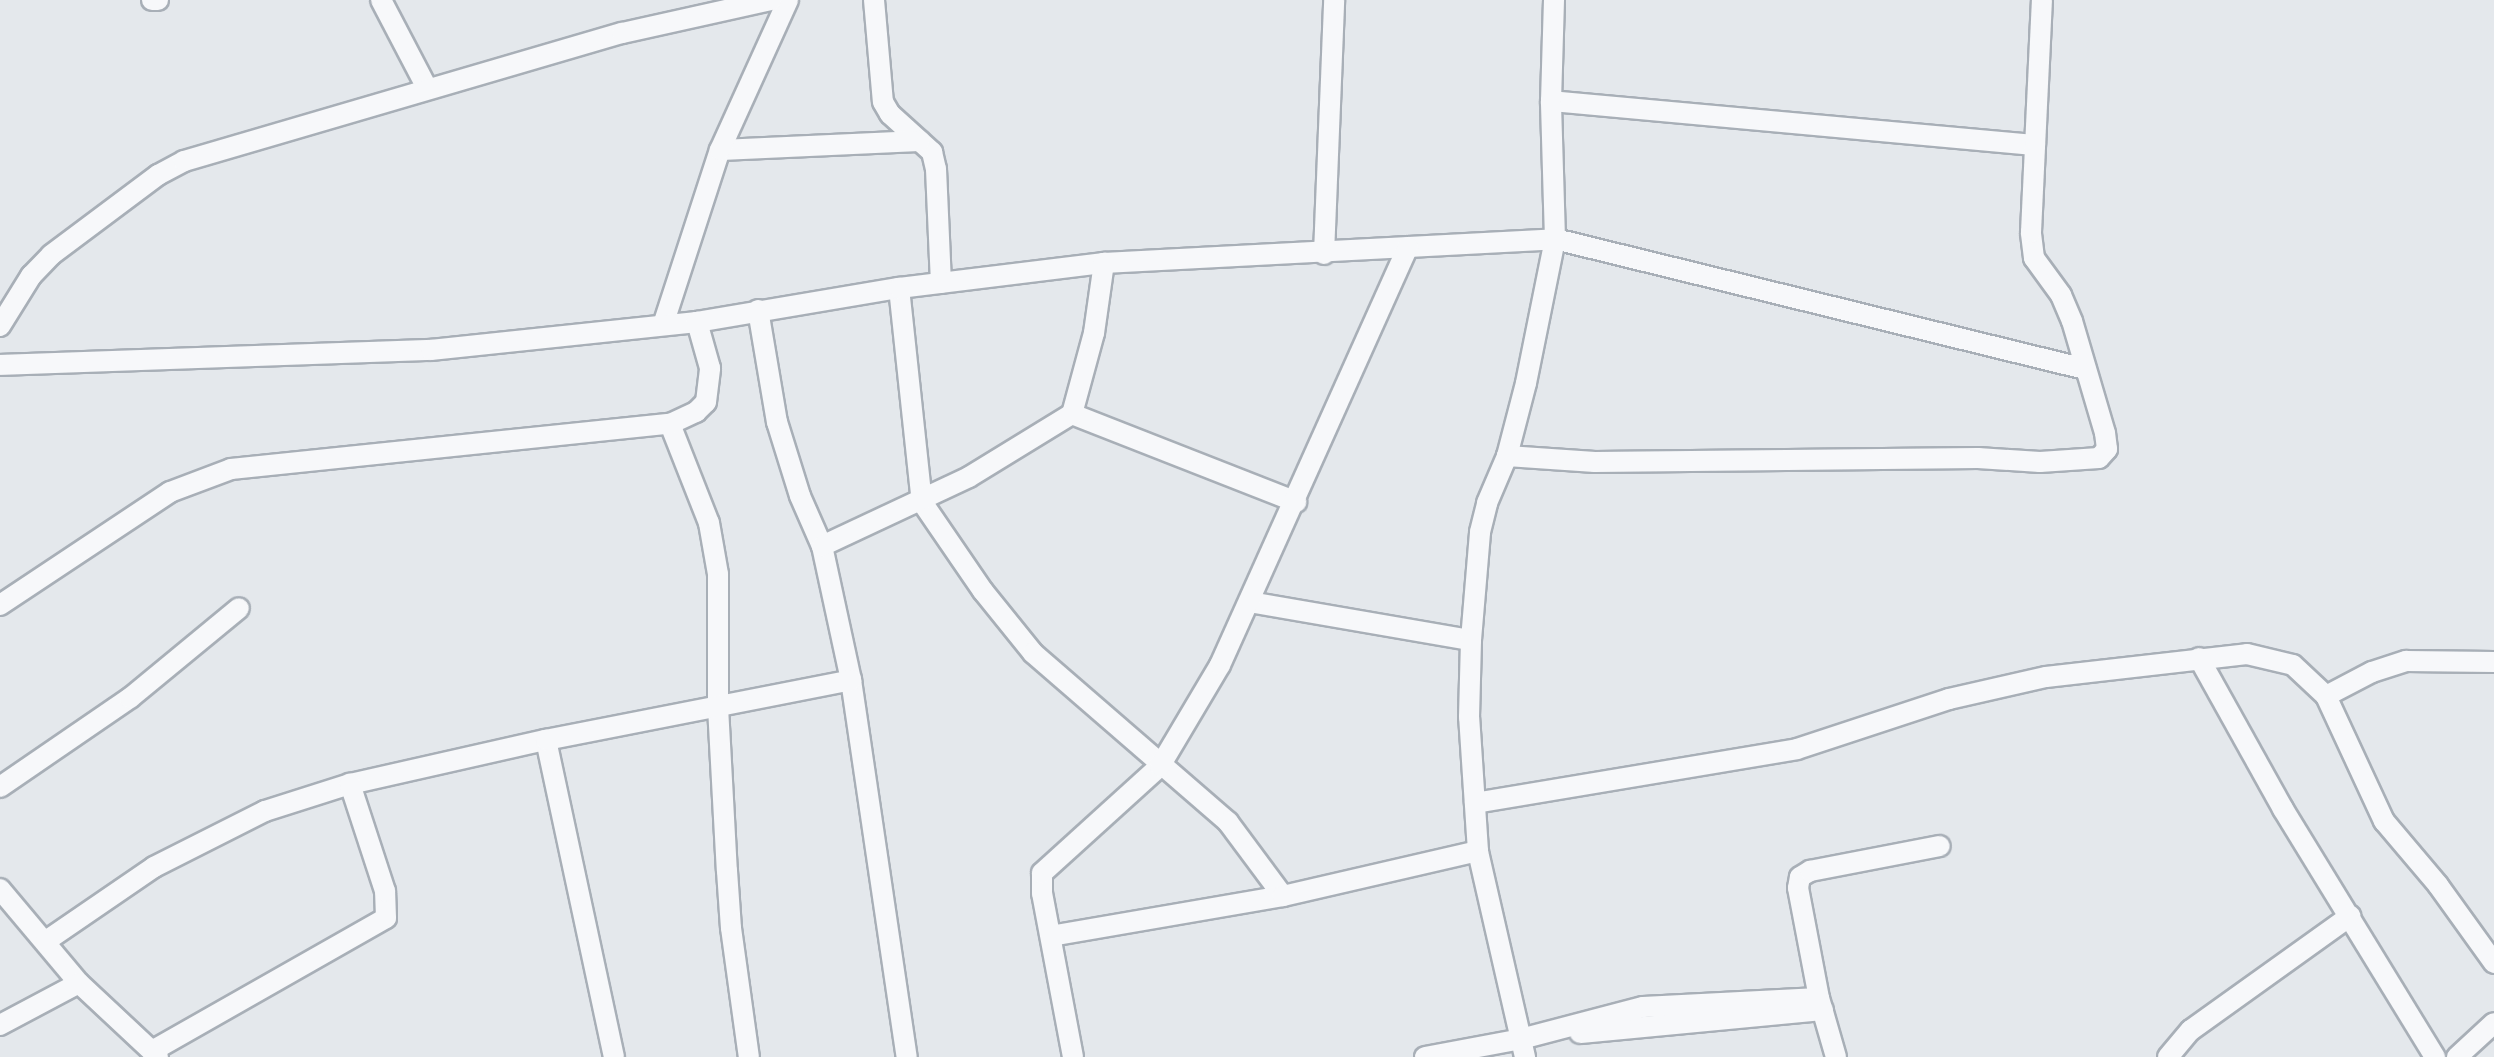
<!DOCTYPE html>
<html>
<head>
<meta charset="utf-8">
<style>
  body { margin:0 }
  #map { position:relative; width:2494px; height:1057px; overflow:hidden; background:#e4e8ec; font-family:Roboto,sans-serif }
  div>[style] { position:absolute }
  [style*='--x'] { left:calc(var(--x)*1px); top:calc(var(--y)*1px); width:calc(var(--w)*1px); rotate:calc(var(--a)*1deg) }
  .roads { filter:drop-shadow(2px 0 #a8afb7) drop-shadow(-2px 0 #a8afb7) drop-shadow(0 2px #a8afb7) drop-shadow(0 -2px #a8afb7) }
  .minor>* { height:20px; margin:-10px; padding:0 10px; transform-origin:10px; border-radius:10px; background:#f7f8fa }
  span { translate:-50% -50%; white-space:nowrap; text-align:center; line-height:1.15; -webkit-text-stroke:5px #f4f6f9; paint-order:stroke }
</style>
</head>
<body>
<div id="map">
  <div class="roads">
    <div class="minor">
      <i style="--x:152;--y:0;--w:6;--a:0"></i>
      <i style="--x:381;--y:0;--w:99;--a:62.4"></i>
      <i style="--x:874;--y:0;--w:102;--a:85"></i>
      <i style="--x:883;--y:102;--w:14;--a:60"></i>
      <i style="--x:890;--y:114;--w:57;--a:42.1"></i>
      <i style="--x:932;--y:152;--w:17;--a:77"></i>
      <i style="--x:936;--y:169;--w:114;--a:87.5"></i>
      <i style="--x:1551;--y:101;--w:486;--a:5.2"></i>
      <i style="--x:720;--y:150;--w:200;--a:-2.6"></i>
      <i style="--x:1324;--y:254;--w:254;--a:-87.7"></i>
      <i style="--x:899;--y:288;--w:215;--a:83.9"></i>
      <i style="--x:922;--y:502;--w:108;--a:55.6"></i>
      <i style="--x:983;--y:591;--w:80;--a:51.1"></i>
      <i style="--x:1033;--y:653;--w:258;--a:40.9"></i>
      <i style="--x:1228;--y:822;--w:92;--a:53.4"></i>
      <i style="--x:758;--y:310;--w:114;--a:80.4"></i>
      <i style="--x:777;--y:422;--w:77;--a:72.7"></i>
      <i style="--x:800;--y:496;--w:55;--a:66.3"></i>
      <i style="--x:822;--y:546;--w:137;--a:77.8"></i>
      <i style="--x:851;--y:680;--w:381;--a:81.6"></i>
      <i style="--x:663;--y:325;--w:184;--a:-72"></i>
      <i style="--x:720;--y:150;--w:165;--a:-65.6"></i>
      <i style="--x:0;--y:326;--w:59;--a:-58.2"></i>
      <i style="--x:31;--y:276;--w:29;--a:-46"></i>
      <i style="--x:51;--y:255;--w:134;--a:-36.8"></i>
      <i style="--x:158;--y:175;--w:30;--a:-28"></i>
      <i style="--x:184;--y:161;--w:456;--a:-16.3"></i>
      <i style="--x:622;--y:33;--w:153;--a:-12.5"></i>
      <i style="--x:0;--y:365;--w:431;--a:-2"></i>
      <i style="--x:431;--y:350;--w:267;--a:-6"></i>
      <i style="--x:697;--y:322;--w:205;--a:-9.6"></i>
      <i style="--x:899;--y:288;--w:207;--a:-7"></i>
      <i style="--x:1104;--y:263;--w:452;--a:-3"></i>
      <i style="--x:1555;--y:239;--w:546;--a:13.78"></i>
      <i style="--x:1072;--y:414;--w:241;--a:21.4"></i>
      <i style="--x:670;--y:424;--w:106;--a:68.5"></i>
      <i style="--x:709;--y:523;--w:52;--a:80"></i>
      <i style="--x:718;--y:574;--w:133;--a:90"></i>
      <i style="--x:718;--y:707;--w:164;--a:86.9"></i>
      <i style="--x:727;--y:871;--w:57;--a:86"></i>
      <i style="--x:731;--y:928;--w:130;--a:82.1"></i>
      <i style="--x:1507;--y:456;--w:88;--a:3.9"></i>
      <i style="--x:1595;--y:462;--w:383;--a:-0.6"></i>
      <i style="--x:1978;--y:458;--w:62;--a:3.7"></i>
      <i style="--x:2040;--y:462;--w:59;--a:-3.9"></i>
      <i style="--x:2099;--y:458;--w:12;--a:-48"></i>
      <i style="--x:2107;--y:449;--w:16;--a:-97"></i>
      <i style="--x:2105;--y:433;--w:117;--a:-106.4"></i>
      <i style="--x:2072;--y:321;--w:28;--a:-113"></i>
      <i style="--x:2061;--y:295;--w:46;--a:-126.1"></i>
      <i style="--x:2034;--y:258;--w:26;--a:-97"></i>
      <i style="--x:2031;--y:232;--w:232;--a:-87.3"></i>
      <i style="--x:822;--y:546;--w:162;--a:-25.1"></i>
      <i style="--x:969;--y:477;--w:121;--a:-31.5"></i>
      <i style="--x:1072;--y:414;--w:84;--a:-74.8"></i>
      <i style="--x:1094;--y:333;--w:71;--a:-81.9"></i>
      <i style="--x:1250;--y:602;--w:224;--a:9.8"></i>
      <i style="--x:0;--y:605;--w:204;--a:-33.6"></i>
      <i style="--x:170;--y:492;--w:65;--a:-20.7"></i>
      <i style="--x:231;--y:469;--w:441;--a:-5.9"></i>
      <i style="--x:670;--y:424;--w:29;--a:-25"></i>
      <i style="--x:696;--y:412;--w:14;--a:-45"></i>
      <i style="--x:706;--y:402;--w:34;--a:-83"></i>
      <i style="--x:710;--y:368;--w:48;--a:-105.8"></i>
      <i style="--x:2199;--y:658;--w:173;--a:60.9"></i>
      <i style="--x:2283;--y:809;--w:291;--a:58.5"></i>
      <i style="--x:2326;--y:696;--w:52;--a:-27.6"></i>
      <i style="--x:2372;--y:672;--w:36;--a:-18"></i>
      <i style="--x:2406;--y:661;--w:88;--a:0.7"></i>
      <i style="--x:546;--y:740;--w:324;--a:77.9"></i>
      <i style="--x:0;--y:787;--w:158;--a:-34.4"></i>
      <i style="--x:130;--y:698;--w:141;--a:-39.5"></i>
      <i style="--x:1475;--y:803;--w:326;--a:-9.5"></i>
      <i style="--x:1797;--y:749;--w:160;--a:-18.2"></i>
      <i style="--x:1949;--y:699;--w:99;--a:-12.8"></i>
      <i style="--x:2046;--y:677;--w:202;--a:-6.5"></i>
      <i style="--x:2247;--y:654;--w:47;--a:13.4"></i>
      <i style="--x:2293;--y:665;--w:45;--a:43.2"></i>
      <i style="--x:2326;--y:696;--w:138;--a:65.1"></i>
      <i style="--x:2384;--y:821;--w:84;--a:49.8"></i>
      <i style="--x:2438;--y:885;--w:96;--a:54.3"></i>
      <i style="--x:0;--y:889;--w:123;--a:50"></i>
      <i style="--x:79;--y:983;--w:108;--a:43.1"></i>
      <i style="--x:1051;--y:936;--w:235;--a:-9.8"></i>
      <i style="--x:1283;--y:896;--w:200;--a:-13"></i>
      <i style="--x:46;--y:941;--w:131;--a:-34.4"></i>
      <i style="--x:154;--y:867;--w:124;--a:-26.8"></i>
      <i style="--x:265;--y:811;--w:89;--a:-17.6"></i>
      <i style="--x:350;--y:784;--w:201;--a:-12.7"></i>
      <i style="--x:546;--y:740;--w:311;--a:-11.1"></i>
      <i style="--x:0;--y:1025;--w:89;--a:-28"></i>
      <i style="--x:1580;--y:1033;--w:244;--a:-5.4"></i>
      <i style="--x:152;--y:1051;--w:269;--a:-29.6"></i>
      <i style="--x:386;--y:918;--w:27;--a:-92"></i>
      <i style="--x:385;--y:891;--w:113;--a:-108.1"></i>
      <i style="--x:1073;--y:1057;--w:167;--a:-100.7"></i>
      <i style="--x:1042;--y:893;--w:20;--a:-90"></i>
      <i style="--x:1042;--y:873;--w:159;--a:-42.2"></i>
      <i style="--x:1160;--y:766;--w:117;--a:-59.3"></i>
      <i style="--x:1220;--y:665;--w:458;--a:-65.8"></i>
      <i style="--x:1425;--y:1057;--w:98;--a:-10.6"></i>
      <i style="--x:1521;--y:1039;--w:126;--a:-14.7"></i>
      <i style="--x:1643;--y:1007;--w:176;--a:-2.9"></i>
      <i style="--x:1525;--y:1057;--w:211;--a:-102.9"></i>
      <i style="--x:1478;--y:851;--w:134;--a:-93.8"></i>
      <i style="--x:1469;--y:717;--w:77;--a:-88.5"></i>
      <i style="--x:1471;--y:640;--w:108;--a:-85.2"></i>
      <i style="--x:1480;--y:532;--w:30;--a:-76"></i>
      <i style="--x:1487;--y:503;--w:51;--a:-66.9"></i>
      <i style="--x:1507;--y:456;--w:75;--a:-75.4"></i>
      <i style="--x:1526;--y:383;--w:147;--a:-78.6"></i>
      <i style="--x:1555;--y:239;--w:138;--a:-91.7"></i>
      <i style="--x:1551;--y:101;--w:101;--a:-88.3"></i>
      <i style="--x:1836;--y:1057;--w:61;--a:-106.1"></i>
      <i style="--x:1819;--y:998;--w:112;--a:-100.8"></i>
      <i style="--x:1798;--y:888;--w:11;--a:-80"></i>
      <i style="--x:1800;--y:877;--w:12;--a:-31"></i>
      <i style="--x:1810;--y:871;--w:132;--a:-10.9"></i>
      <i style="--x:2168;--y:1057;--w:35;--a:-50"></i>
      <i style="--x:2191;--y:1030;--w:196;--a:-35.6"></i>
      <i style="--x:2457;--y:1057;--w:50;--a:-42.6"></i>
    </div>
  </div>
</div>
</body>
</html>
